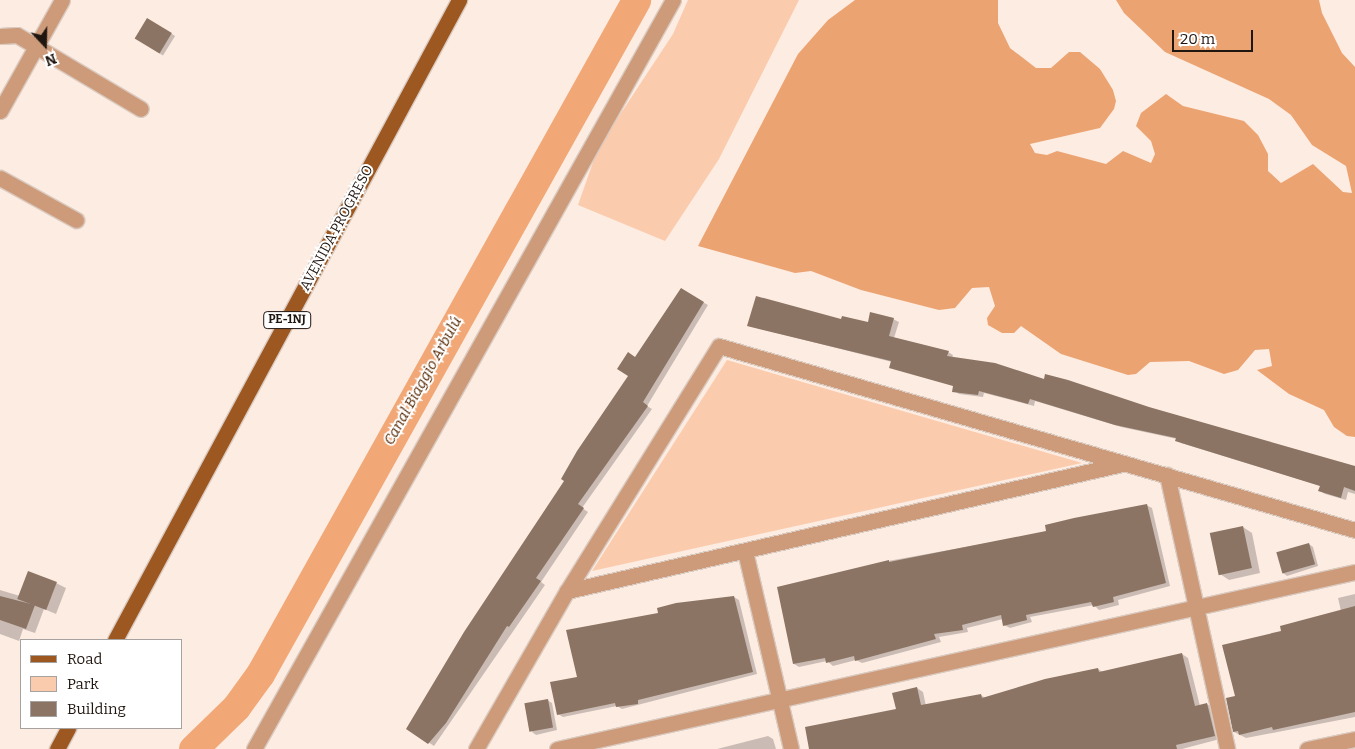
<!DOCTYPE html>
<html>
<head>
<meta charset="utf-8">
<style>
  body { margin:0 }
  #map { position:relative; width:1355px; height:749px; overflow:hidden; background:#fdece2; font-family:Bitter,serif }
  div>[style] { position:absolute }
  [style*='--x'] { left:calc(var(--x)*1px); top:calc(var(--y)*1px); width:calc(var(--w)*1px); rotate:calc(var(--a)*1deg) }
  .green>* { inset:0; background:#fbcbad }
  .forest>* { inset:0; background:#eca372 }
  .shadow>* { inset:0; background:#0003; transform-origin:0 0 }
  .canal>* { height:29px; margin:-14.5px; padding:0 14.5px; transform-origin:14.5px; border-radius:14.5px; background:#f1a776 }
  .building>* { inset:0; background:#8c7464; transform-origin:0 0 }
  .roads { filter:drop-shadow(1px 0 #dacac0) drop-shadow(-1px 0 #dacac0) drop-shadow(0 1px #dacac0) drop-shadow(0 -1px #dacac0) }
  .minor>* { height:15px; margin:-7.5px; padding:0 7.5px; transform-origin:7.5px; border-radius:7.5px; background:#cd9b7a }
  .primary>* { height:15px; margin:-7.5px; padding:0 7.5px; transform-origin:7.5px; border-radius:7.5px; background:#9d5720 }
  span { translate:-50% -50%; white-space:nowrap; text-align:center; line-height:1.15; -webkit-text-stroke:4px #fff; paint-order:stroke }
  .shield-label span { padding:1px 4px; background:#fff; border:1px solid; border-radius:4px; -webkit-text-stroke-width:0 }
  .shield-label { font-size:12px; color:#201610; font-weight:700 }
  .street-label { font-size:14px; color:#201610 }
  .water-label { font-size:15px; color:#552700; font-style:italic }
  .legend { position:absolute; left:20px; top:639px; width:162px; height:90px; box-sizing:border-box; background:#fff; border:1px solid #a6a29f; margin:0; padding:6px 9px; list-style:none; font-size:15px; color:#201610 }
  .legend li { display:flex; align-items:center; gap:10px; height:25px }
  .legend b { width:25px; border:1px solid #a6a29f }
  .north { position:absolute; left:20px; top:20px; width:50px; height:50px; -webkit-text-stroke:4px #fff; paint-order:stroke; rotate:159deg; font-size:14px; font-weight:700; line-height:20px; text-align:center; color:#201610 }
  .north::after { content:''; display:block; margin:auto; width:18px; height:22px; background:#201610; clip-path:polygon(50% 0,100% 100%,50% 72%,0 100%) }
  .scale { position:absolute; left:1172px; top:30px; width:81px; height:22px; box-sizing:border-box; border:2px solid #201610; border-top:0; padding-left:6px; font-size:15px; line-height:18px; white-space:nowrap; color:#201610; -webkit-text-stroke:4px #fff; paint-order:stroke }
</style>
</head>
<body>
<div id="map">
  <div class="green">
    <i style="clip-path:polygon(688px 0,799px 0,719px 159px,665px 241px,578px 205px,598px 148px,673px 34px)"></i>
    <i style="clip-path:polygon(727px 360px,1082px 463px,592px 571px)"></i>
  </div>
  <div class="forest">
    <i style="clip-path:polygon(855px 0,998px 0,998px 23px,1010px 48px,1036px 68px,1051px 68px,1069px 52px,1080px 52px,1100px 69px,1113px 90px,1116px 101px,1114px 109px,1100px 128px,1030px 144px,1035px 153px,1047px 155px,1057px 151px,1106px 164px,1123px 151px,1151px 163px,1155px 154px,1151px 141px,1136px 126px,1141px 113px,1166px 94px,1183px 106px,1244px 121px,1258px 135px,1268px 154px,1268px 171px,1281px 183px,1313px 164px,1343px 192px,1352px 193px,1346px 166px,1312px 145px,1291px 115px,1269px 99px,1165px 52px,1124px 13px,1116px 0,1319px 0,1322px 13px,1342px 53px,1355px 67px,1355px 437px,1347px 436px,1334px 427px,1324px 410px,1289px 394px,1257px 370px,1272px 366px,1269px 349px,1255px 350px,1238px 370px,1224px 374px,1189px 361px,1150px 362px,1136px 374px,1128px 375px,1061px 354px,1021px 326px,1014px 333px,1002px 333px,988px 325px,987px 318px,995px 306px,989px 287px,972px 288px,955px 308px,939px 310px,861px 290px,811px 271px,795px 273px,698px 246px,798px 54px,828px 20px)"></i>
  </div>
  <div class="shadow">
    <i style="left:148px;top:19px;width:32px;height:23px;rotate:32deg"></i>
    <i style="clip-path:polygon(681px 290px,708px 305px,647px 406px,652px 409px,582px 508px,588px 512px,541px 582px,545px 585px,434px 746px,407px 728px,566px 480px,630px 376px,636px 358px)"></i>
    <i style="clip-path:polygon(893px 319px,899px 322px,894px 338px,948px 352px,953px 355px,952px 358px,1149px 408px,1355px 467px,1355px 494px,1348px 492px,1346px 500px,1325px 494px,1320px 491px,1321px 486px,1181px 443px,1177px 439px,1121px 427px,1035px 401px,1034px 406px,984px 393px,983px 397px,959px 394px,954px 391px,954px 386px,892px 362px,749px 326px,842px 321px,869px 324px)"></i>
    <i style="clip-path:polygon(1146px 505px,1152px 508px,1170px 586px,1118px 600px,1119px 605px,1099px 610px,1094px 605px,1030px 617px,1032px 622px,1010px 628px,1004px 625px,1003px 619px,967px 628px,968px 632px,939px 637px,941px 642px,862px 663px,856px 660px,833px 666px,827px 661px,799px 667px,794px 664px,888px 561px,1048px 532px)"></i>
    <i style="clip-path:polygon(1243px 527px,1252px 533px,1260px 573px,1229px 580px,1220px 574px)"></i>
    <i style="clip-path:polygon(1309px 544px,1313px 547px,1318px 566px,1287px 576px,1283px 573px)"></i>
    <i style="clip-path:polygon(56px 583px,66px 588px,56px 614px,44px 609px,35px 633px,23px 629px,19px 641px,0 634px,0 590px,20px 596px)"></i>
    <i style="clip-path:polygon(1355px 594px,1355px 717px,1246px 738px,1234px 732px,1236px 697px,1282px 632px,1341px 611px,1338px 598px)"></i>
    <i style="clip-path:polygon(734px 597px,739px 600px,757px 674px,622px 709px,617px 706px,563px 717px,558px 714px,579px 678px,660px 614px)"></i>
    <i style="clip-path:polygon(1182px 654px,1188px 658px,1200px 706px,1207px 704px,1213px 708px,1220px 739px,1182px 749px,810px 749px,897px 710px,917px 688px,923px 692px,926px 706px,981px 695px,985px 698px,1098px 669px,1104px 673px)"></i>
    <i style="clip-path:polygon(547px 700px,552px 703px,557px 730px,536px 735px,532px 732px)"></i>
    <i style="clip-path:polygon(768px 736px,773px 739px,776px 749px,717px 749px)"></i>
  </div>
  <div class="canal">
    <i style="--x:193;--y:749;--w:60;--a:-44.3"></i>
    <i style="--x:236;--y:707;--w:41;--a:-54"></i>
    <i style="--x:260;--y:674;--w:772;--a:-60.84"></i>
  </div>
  <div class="building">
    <i style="left:147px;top:18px;width:29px;height:24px;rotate:31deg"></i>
    <i style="clip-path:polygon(681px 288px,704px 302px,643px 402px,648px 406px,578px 504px,584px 508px,536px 578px,541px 581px,509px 627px,507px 626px,446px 723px,428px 744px,406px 729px,464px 632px,564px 481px,561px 479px,577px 451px,628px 376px,617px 369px,628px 352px,635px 357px)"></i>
    <i style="clip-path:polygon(756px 296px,841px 319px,842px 316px,868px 322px,870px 312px,894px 318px,889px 336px,949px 351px,947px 356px,995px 363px,1044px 379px,1045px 374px,1068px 380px,1149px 407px,1355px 466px,1355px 491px,1344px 487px,1341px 498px,1318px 491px,1320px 486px,1175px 441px,1176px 438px,1115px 425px,1030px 399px,1028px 404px,979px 391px,978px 395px,952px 392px,953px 386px,889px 368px,891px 361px,747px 326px)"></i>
    <i style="clip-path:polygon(1147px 504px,1166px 583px,1113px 597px,1114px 602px,1093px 607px,1091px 602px,1026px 615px,1027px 620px,1003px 626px,1001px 615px,962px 625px,963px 630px,934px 634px,936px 639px,855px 661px,854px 656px,826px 663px,825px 658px,793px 664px,777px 587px,889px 560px,889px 562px,1046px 531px,1045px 525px,1074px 518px)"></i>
    <i style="left:1243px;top:526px;width:43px;height:34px;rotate:78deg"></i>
    <i style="left:1309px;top:543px;width:22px;height:34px;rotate:74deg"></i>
    <i style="left:28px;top:571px;width:31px;height:30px;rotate:21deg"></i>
    <i style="clip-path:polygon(0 596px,35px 605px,26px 629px,0 620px)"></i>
    <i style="clip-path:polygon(734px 596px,753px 672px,638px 700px,638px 704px,616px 707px,615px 703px,557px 715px,550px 682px,577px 677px,566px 630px,658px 613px,657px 608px,676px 603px)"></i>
    <i style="clip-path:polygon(1355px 606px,1355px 712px,1273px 730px,1272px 727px,1239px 735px,1238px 731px,1233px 732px,1226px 698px,1235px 696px,1222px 645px,1281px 631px,1280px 626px)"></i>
    <i style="clip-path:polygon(1182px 653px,1195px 706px,1207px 703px,1215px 736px,1176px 745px,1177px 749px,809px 749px,805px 727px,896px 709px,892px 693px,917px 687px,921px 705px,981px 694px,982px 698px,1045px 679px,1098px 668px,1099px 672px)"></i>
    <i style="left:548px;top:699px;width:29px;height:24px;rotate:80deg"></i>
  </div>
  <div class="roads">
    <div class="minor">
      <i style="--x:0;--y:36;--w:17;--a:-3"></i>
      <i style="--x:17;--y:35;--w:144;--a:30.8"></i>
      <i style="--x:0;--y:111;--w:127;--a:-60.8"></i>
      <i style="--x:0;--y:178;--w:87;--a:28.9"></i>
      <i style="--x:1167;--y:475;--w:280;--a:77.6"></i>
      <i style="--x:745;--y:551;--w:203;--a:76.9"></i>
      <i style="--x:567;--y:591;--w:569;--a:-12.89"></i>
      <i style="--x:254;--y:749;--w:858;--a:-60.78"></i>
      <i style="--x:476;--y:749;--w:182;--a:-60.1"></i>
      <i style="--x:567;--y:591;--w:288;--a:-58.2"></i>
      <i style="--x:719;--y:346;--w:662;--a:16.14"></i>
      <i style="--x:557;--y:749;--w:817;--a:-12.51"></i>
      <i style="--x:1307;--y:749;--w:49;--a:-11.8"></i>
    </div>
    <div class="primary">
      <i style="--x:115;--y:640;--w:727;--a:-61.74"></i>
      <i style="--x:57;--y:749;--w:24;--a:-62"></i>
    </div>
  </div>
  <div class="shield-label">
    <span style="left:287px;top:320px">PE-1NJ</span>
  </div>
  <div class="street-label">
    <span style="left:337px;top:228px;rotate:-62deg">AVENIDA PROGRESO</span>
  </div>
  <div class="water-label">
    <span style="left:423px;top:381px;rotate:-61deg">Canal Biaggio Arbulú</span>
  </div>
  <ul class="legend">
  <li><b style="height:6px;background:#9d5720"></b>Road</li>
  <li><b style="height:14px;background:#fbcbad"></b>Park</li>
  <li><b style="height:14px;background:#8c7464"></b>Building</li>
  </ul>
  <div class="north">N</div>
  <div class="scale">20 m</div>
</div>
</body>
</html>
